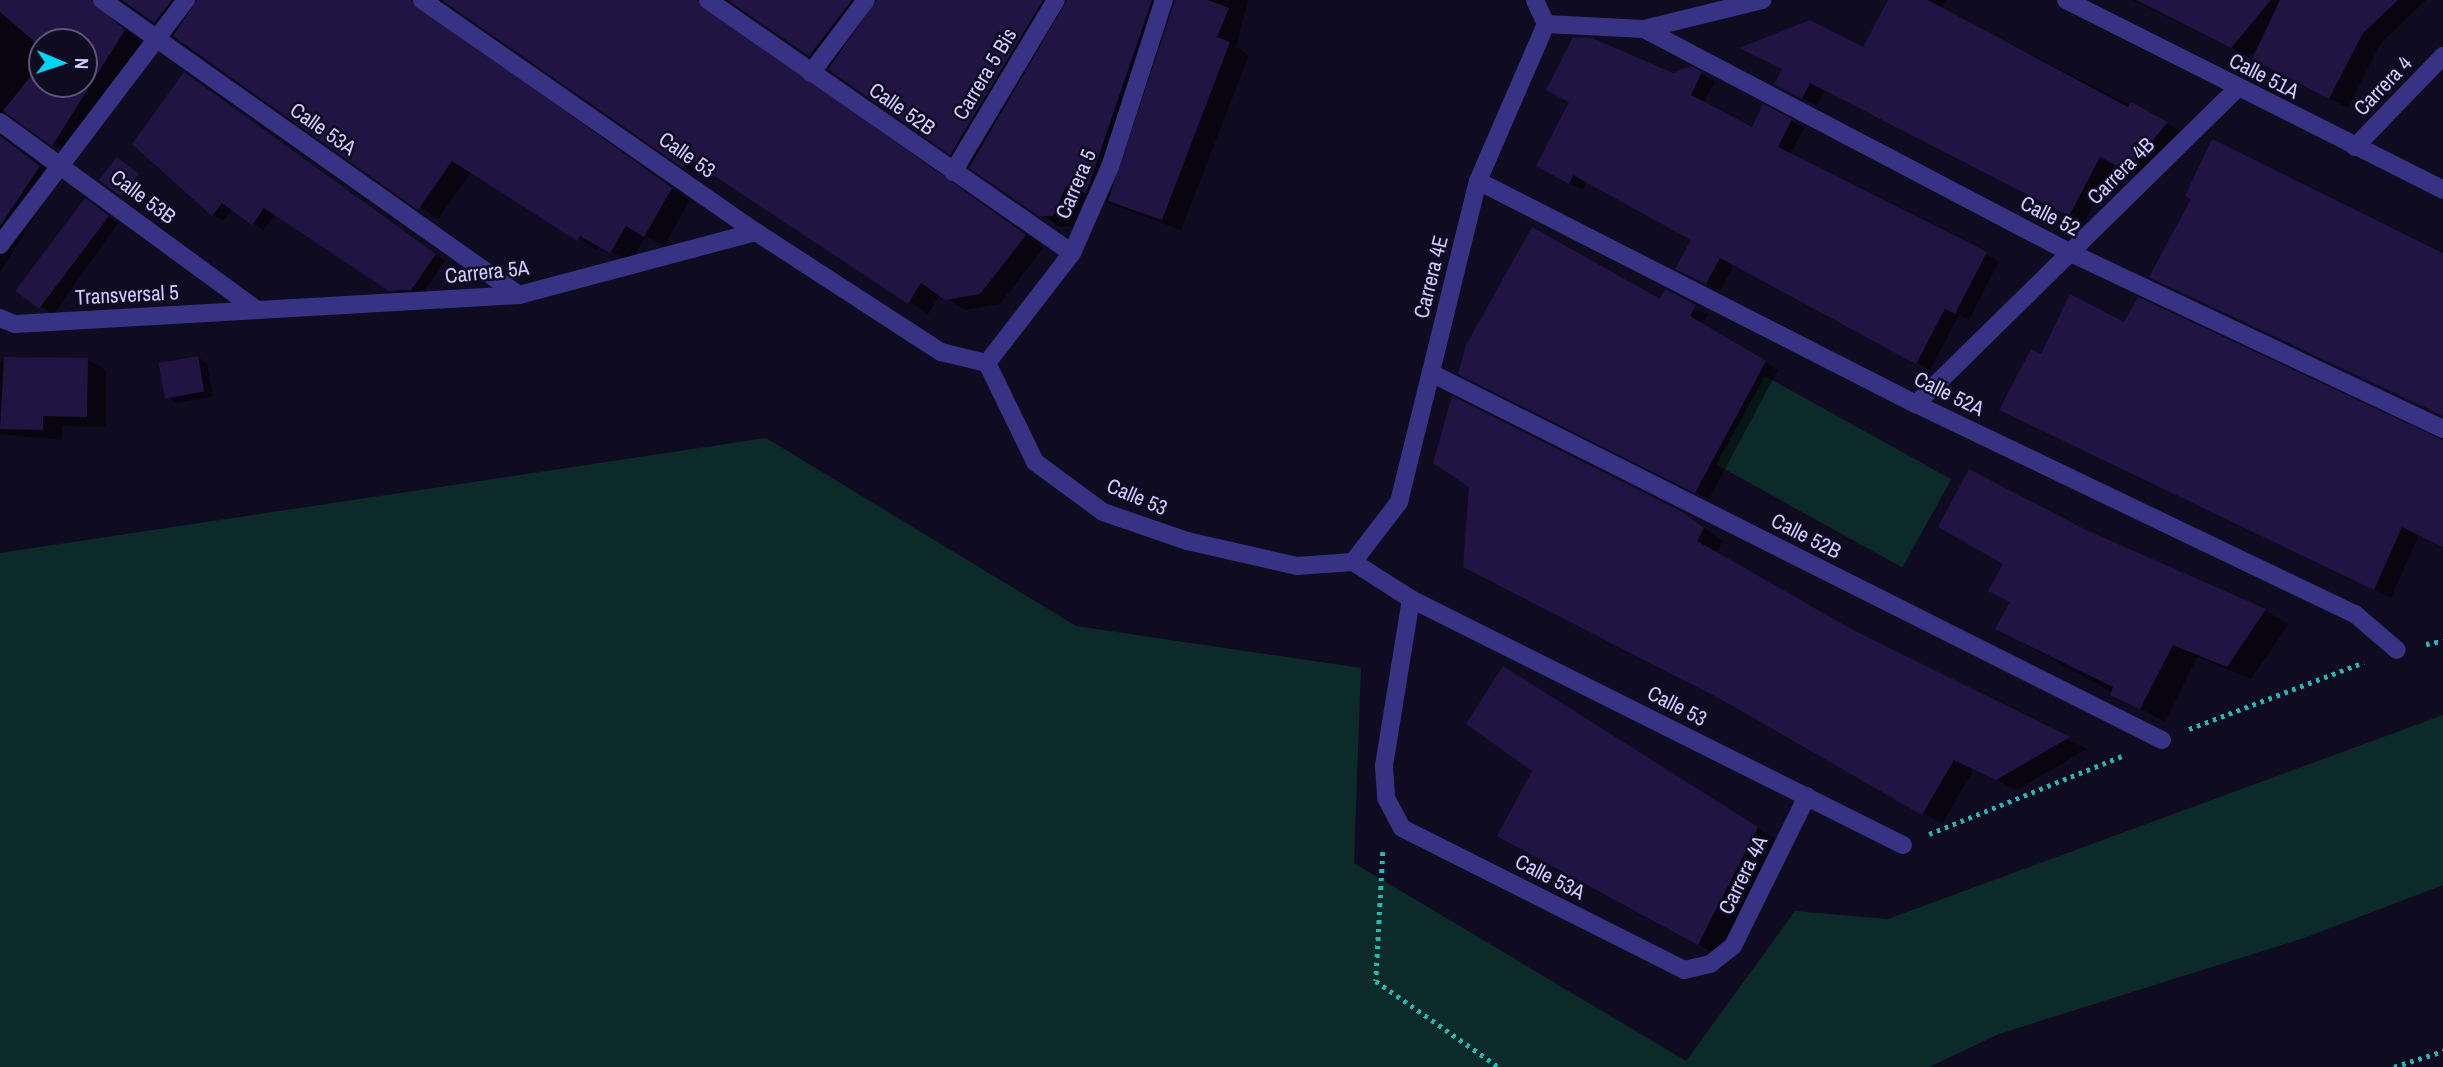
<!DOCTYPE html>
<html>
<head>
<meta charset="utf-8">
<style>
  body { margin:0 }
  #map { position:relative; width:2443px; height:1067px; overflow:hidden; background:#0f0b20; font-family:"Archivo Narrow",sans-serif }
  div>[style] { position:absolute }
  [style*='--x'] { left:calc(var(--x)*1px); top:calc(var(--y)*1px); width:calc(var(--w)*1px); rotate:calc(var(--a)*1deg) }
  .green>* { inset:0; background:#0d2a2a; transform-origin:0 0 }
  .shadow>* { inset:0; background:#0007; transform-origin:0 0 }
  .building>* { inset:0; background:#201542; transform-origin:0 0 }
  .path>* { height:4.5px; margin-top:-2.25px; transform-origin:0; background:repeating-linear-gradient(90deg,#23b9b4 0 3.5px,transparent 0 8.5px) }
  .minor>* { height:18px; margin:-9px; padding:0 9px; transform-origin:9px; border-radius:9px; background:#373283 }
  .tertiary>* { height:18px; margin:-9px; padding:0 9px; transform-origin:9px; border-radius:9px; background:#373283 }
  span { translate:-50% -50%; white-space:nowrap; text-align:center; line-height:1.15; -webkit-text-stroke:5px #0f0b20; paint-order:stroke }
  .street-label { font-size:21px; color:#d1caff }
  .north { position:absolute; left:28px; top:28px; width:70px; height:70px; box-sizing:border-box; background:#0f0b20; border:2px solid #5d5779; border-radius:50%; rotate:92deg; font-size:19px; font-weight:700; line-height:28px; text-align:center; color:#d1caff }
  .north::after { content:''; display:block; margin:auto; width:24px; height:32px; background:#00d5f5; clip-path:polygon(50% 0,100% 100%,50% 72%,0 100%) }
</style>
</head>
<body>
<div id="map">
  <div class="green">
    <i style="left:1765px;top:376px;width:213px;height:101px;rotate:29deg"></i>
    <i style="clip-path:polygon(766px 438px,1076px 626px,1361px 668px,1354px 863px,1686px 1061px,1795px 911px,1888px 919px,2443px 715px,2443px 885px,2304px 938px,1999px 1034px,1929px 1067px,0 1067px,0 553px)"></i>
  </div>
  <div class="shadow">
    <i style="clip-path:polygon(evenodd,0 0,117px 0,110px 18px,143px 42px,72px 156px,24px 123px,9px 126px,12px 144px,59px 178px,0 272px,0 0,42px 42px,84px 42px,84px 84px,42px 84px,42px 42px)"></i>
    <i style="clip-path:polygon(119px 0,1248px 0,1236px 47px,1249px 55px,1181px 230px,1086px 195px,1072px 226px,1060px 227px,733px 1px,718px 3px,720px 22px,1044px 247px,1000px 304px,966px 310px,940px 295px,928px 314px,708px 170px,703px 177px,684px 166px,446px 1px,431px 5px,434px 22px,690px 200px,664px 246px,646px 236px,630px 262px,600px 245px,597px 250px,472px 171px,438px 219px)"></i>
    <i style="clip-path:polygon(1890px 0,1946px 0,1941px 9px,2181px 131px,2142px 177px,2115px 164px,2084px 223px,1825px 90px,1817px 106px,1790px 92px,1864px 50px)"></i>
    <i style="clip-path:polygon(2133px 0,2426px 0,2381px 43px,2348px 108px,2272px 68px,2258px 47px,2249px 57px)"></i>
    <i style="clip-path:polygon(1691px 68px,1715px 82px,1703px 103px,1752px 129px,1791px 121px,1804px 128px,1790px 155px,1999px 261px,1969px 320px,1959px 315px,1930px 370px,1734px 265px,1720px 291px,1691px 276px,1693px 239px,1586px 181px,1583px 190px,1551px 173px,1571px 102px)"></i>
    <i style="clip-path:polygon(195px 80px,445px 261px,422px 295px,402px 296px,276px 214px,263px 230px,233px 209px,223px 221px,213px 215px)"></i>
    <i style="clip-path:polygon(2213px 142px,2443px 252px,2443px 416px,2151px 276px,2193px 199px)"></i>
    <i style="left:85px;top:200px;width:40px;height:112px;rotate:35deg"></i>
    <i style="clip-path:polygon(1660px 301px,1708px 314px,1702px 325px,1778px 370px,1709px 499px,1474px 381px)"></i>
    <i style="clip-path:polygon(2125px 325px,2443px 439px,2443px 547px,2419px 535px,2391px 598px,2019px 419px,2042px 356px)"></i>
    <i style="clip-path:polygon(197px 357px,207px 363px,213px 396px,177px 403px,168px 397px)"></i>
    <i style="clip-path:polygon(87px 359px,106px 370px,106px 427px,62px 426px,62px 440px,0 434px,0 362px)"></i>
    <i style="clip-path:polygon(1683px 514px,1723px 541px,1716px 553px,1852px 632px,2087px 749px,2017px 790px,1974px 769px,1942px 824px,1746px 712px)"></i>
    <i style="clip-path:polygon(2085px 531px,2265px 611px,2289px 624px,2251px 679px,2197px 657px,2165px 722px,2021px 642px)"></i>
    <i style="clip-path:polygon(1526px 681px,1780px 842px,1721px 957px,1522px 848px,1535px 771px)"></i>
  </div>
  <div class="building">
    <i style="clip-path:polygon(0 0,91px 0,125px 30px,52px 146px,3px 111px,42px 62px,42px 84px,84px 84px,84px 42px,42px 42px,42px 48px,0 12px)"></i>
    <i style="clip-path:polygon(122px 0,172px 0,154px 23px)"></i>
    <i style="clip-path:polygon(197px 0,411px 0,672px 188px,644px 237px,626px 226px,610px 253px,580px 236px,577px 241px,452px 161px,418px 210px,173px 36px)"></i>
    <i style="clip-path:polygon(442px 0,697px 0,1026px 235px,980px 294px,945px 300px,921px 283px,908px 304px,689px 159px,683px 168px)"></i>
    <i style="clip-path:polygon(728px 0,852px 0,809px 56px)"></i>
    <i style="clip-path:polygon(877px 0,1043px 0,950px 155px,828px 69px)"></i>
    <i style="clip-path:polygon(1067px 0,1152px 0,1086px 193px,1066px 186px,1053px 216px,1039px 216px,969px 168px)"></i>
    <i style="clip-path:polygon(1175px 0,1208px 0,1229px 8px,1217px 37px,1230px 42px,1162px 220px,1108px 201px)"></i>
    <i style="clip-path:polygon(1888px 0,1928px 0,2128px 107px,2131px 102px,2168px 122px,2127px 171px,2100px 157px,2069px 216px,1810px 83px,1802px 99px,1774px 84px,1782px 69px,1739px 48px,1810px 20px,1863px 47px)"></i>
    <i style="clip-path:polygon(2136px 0,2271px 0,2231px 48px)"></i>
    <i style="clip-path:polygon(2280px 0,2398px 0,2363px 33px,2329px 99px,2252px 59px)"></i>
    <i style="clip-path:polygon(1573px 37px,1592px 38px,1673px 73px,1691px 66px,1702px 72px,1691px 95px,1752px 127px,1763px 104px,1792px 119px,1778px 147px,1987px 252px,1955px 314px,1945px 309px,1916px 364px,1720px 258px,1706px 284px,1675px 269px,1691px 240px,1573px 175px,1569px 184px,1536px 166px,1569px 102px,1546px 90px)"></i>
    <i style="clip-path:polygon(184px 72px,436px 254px,411px 290px,389px 291px,264px 208px,252px 225px,222px 203px,212px 216px,132px 144px)"></i>
    <i style="clip-path:polygon(0 136px,40px 166px,0 226px)"></i>
    <i style="clip-path:polygon(2212px 139px,2443px 253px,2443px 416px,2149px 277px,2191px 199px,2185px 196px)"></i>
    <i style="left:117px;top:157px;width:28px;height:29px;rotate:38deg"></i>
    <i style="left:85px;top:198px;width:30px;height:116px;rotate:37deg"></i>
    <i style="clip-path:polygon(1532px 227px,1660px 299px,1665px 289px,1696px 305px,1690px 316px,1766px 361px,1695px 493px,1458px 374px,1466px 345px)"></i>
    <i style="clip-path:polygon(2070px 294px,2124px 322px,2138px 297px,2443px 440px,2443px 547px,2402px 527px,2374px 590px,1999px 410px,2031px 349px,2041px 354px)"></i>
    <i style="left:198px;top:356px;width:36px;height:40px;rotate:80deg"></i>
    <i style="clip-path:polygon(4px 357px,88px 358px,87px 417px,43px 416px,43px 430px,0 429px)"></i>
    <i style="clip-path:polygon(1452px 396px,1684px 513px,1704px 528px,1697px 541px,1853px 630px,2070px 737px,1996px 780px,1954px 760px,1922px 815px,1724px 701px,1463px 567px,1469px 487px,1433px 463px)"></i>
    <i style="clip-path:polygon(1969px 469px,2086px 530px,2266px 609px,2227px 667px,2173px 645px,2140px 709px,2110px 695px,2113px 687px,1995px 629px,2010px 602px,1988px 591px,2003px 564px,1938px 527px)"></i>
    <i style="clip-path:polygon(1503px 666px,1758px 827px,1698px 945px,1497px 836px,1532px 771px,1466px 724px)"></i>
  </div>
  <div class="path">
    <i style="--x:2426;--y:644;--w:17;--a:-10"></i>
    <i style="--x:2189;--y:729;--w:187;--a:-20.9"></i>
    <i style="--x:1929;--y:834;--w:208;--a:-22"></i>
    <i style="--x:1383;--y:852;--w:129;--a:93.1"></i>
    <i style="--x:1376;--y:981;--w:150;--a:35"></i>
    <i style="--x:2394;--y:1067;--w:52;--a:-18.1"></i>
  </div>
  <div class="minor">
    <i style="--x:102;--y:0;--w:511;--a:35.28"></i>
    <i style="--x:422;--y:0;--w:407;--a:34.8"></i>
    <i style="--x:708;--y:0;--w:443;--a:34.8"></i>
    <i style="--x:2066;--y:0;--w:422;--a:26.7"></i>
    <i style="--x:1546;--y:24;--w:98;--a:2.9"></i>
    <i style="--x:1644;--y:29;--w:122;--a:-13.8"></i>
    <i style="--x:1644;--y:29;--w:482;--a:27.7"></i>
    <i style="--x:2071;--y:253;--w:412;--a:25.3"></i>
    <i style="--x:811;--y:73;--w:91;--a:-53"></i>
    <i style="--x:0;--y:122;--w:318;--a:36.2"></i>
    <i style="--x:2355;--y:147;--w:127;--a:-46"></i>
    <i style="--x:953;--y:172;--w:200;--a:-59.1"></i>
    <i style="--x:1478;--y:181;--w:492;--a:27"></i>
    <i style="--x:1916;--y:404;--w:487;--a:25.6"></i>
    <i style="--x:2355;--y:614;--w:55;--a:40.6"></i>
    <i style="--x:0;--y:245;--w:308;--a:-52.8"></i>
    <i style="--x:1431;--y:373;--w:818;--a:26.66"></i>
    <i style="--x:1916;--y:404;--w:451;--a:-44.5"></i>
    <i style="--x:1353;--y:562;--w:69;--a:32.5"></i>
    <i style="--x:1411;--y:599;--w:550;--a:26.57"></i>
    <i style="--x:1411;--y:599;--w:169;--a:99.2"></i>
    <i style="--x:1384;--y:766;--w:32;--a:86"></i>
    <i style="--x:1386;--y:798;--w:34;--a:62"></i>
    <i style="--x:1402;--y:828;--w:316;--a:26.7"></i>
    <i style="--x:1684;--y:970;--w:27;--a:-13"></i>
    <i style="--x:1710;--y:964;--w:29;--a:-38"></i>
    <i style="--x:1733;--y:946;--w:167;--a:-63.7"></i>
  </div>
  <div class="tertiary">
    <i style="--x:0;--y:318;--w:16;--a:22"></i>
    <i style="--x:15;--y:324;--w:505;--a:-3.29"></i>
    <i style="--x:519;--y:295;--w:245;--a:-14.9"></i>
    <i style="--x:756;--y:232;--w:221;--a:33"></i>
    <i style="--x:941;--y:352;--w:47;--a:13.4"></i>
    <i style="--x:987;--y:363;--w:110;--a:64.1"></i>
    <i style="--x:1035;--y:462;--w:84;--a:36.3"></i>
    <i style="--x:1103;--y:512;--w:89;--a:19"></i>
    <i style="--x:1187;--y:541;--w:113;--a:12.8"></i>
    <i style="--x:1297;--y:566;--w:56;--a:-4.1"></i>
    <i style="--x:1353;--y:562;--w:76;--a:-52.5"></i>
    <i style="--x:1399;--y:502;--w:331;--a:-76.2"></i>
    <i style="--x:1478;--y:181;--w:171;--a:-66.6"></i>
    <i style="--x:1546;--y:24;--w:26;--a:-115"></i>
    <i style="--x:987;--y:363;--w:139;--a:-52.3"></i>
    <i style="--x:1072;--y:253;--w:94;--a:-66.2"></i>
    <i style="--x:1110;--y:167;--w:176;--a:-72.1"></i>
  </div>
  <div class="street-label">
    <span style="left:985px;top:74px;rotate:-59deg">Carrera 5 Bis</span>
    <span style="left:2264px;top:76px;rotate:27deg">Calle 51A</span>
    <span style="left:2383px;top:86px;rotate:-46deg">Carrera 4</span>
    <span style="left:902px;top:109px;rotate:35deg">Calle 52B</span>
    <span style="left:323px;top:129px;rotate:35deg">Calle 53A</span>
    <span style="left:687px;top:155px;rotate:35deg">Calle 53</span>
    <span style="left:2121px;top:171px;rotate:-45deg">Carrera 4B</span>
    <span style="left:1076px;top:184px;rotate:-67deg">Carrera 5</span>
    <span style="left:143px;top:197px;rotate:37deg">Calle 53B</span>
    <span style="left:2050px;top:216px;rotate:27deg">Calle 52</span>
    <span style="left:487px;top:272px;rotate:-6deg">Carrera 5A</span>
    <span style="left:1431px;top:277px;rotate:-76deg">Carrera 4E</span>
    <span style="left:127px;top:295px;rotate:-3deg">Transversal 5</span>
    <span style="left:1949px;top:394px;rotate:26deg">Calle 52A</span>
    <span style="left:1137px;top:497px;rotate:23deg">Calle 53</span>
    <span style="left:1806px;top:536px;rotate:27deg">Calle 52B</span>
    <span style="left:1677px;top:706px;rotate:27deg">Calle 53</span>
    <span style="left:1743px;top:875px;rotate:-64deg">Carrera 4A</span>
    <span style="left:1550px;top:877px;rotate:27deg">Calle 53A</span>
  </div>
  <div class="north">N</div>
</div>
</body>
</html>
